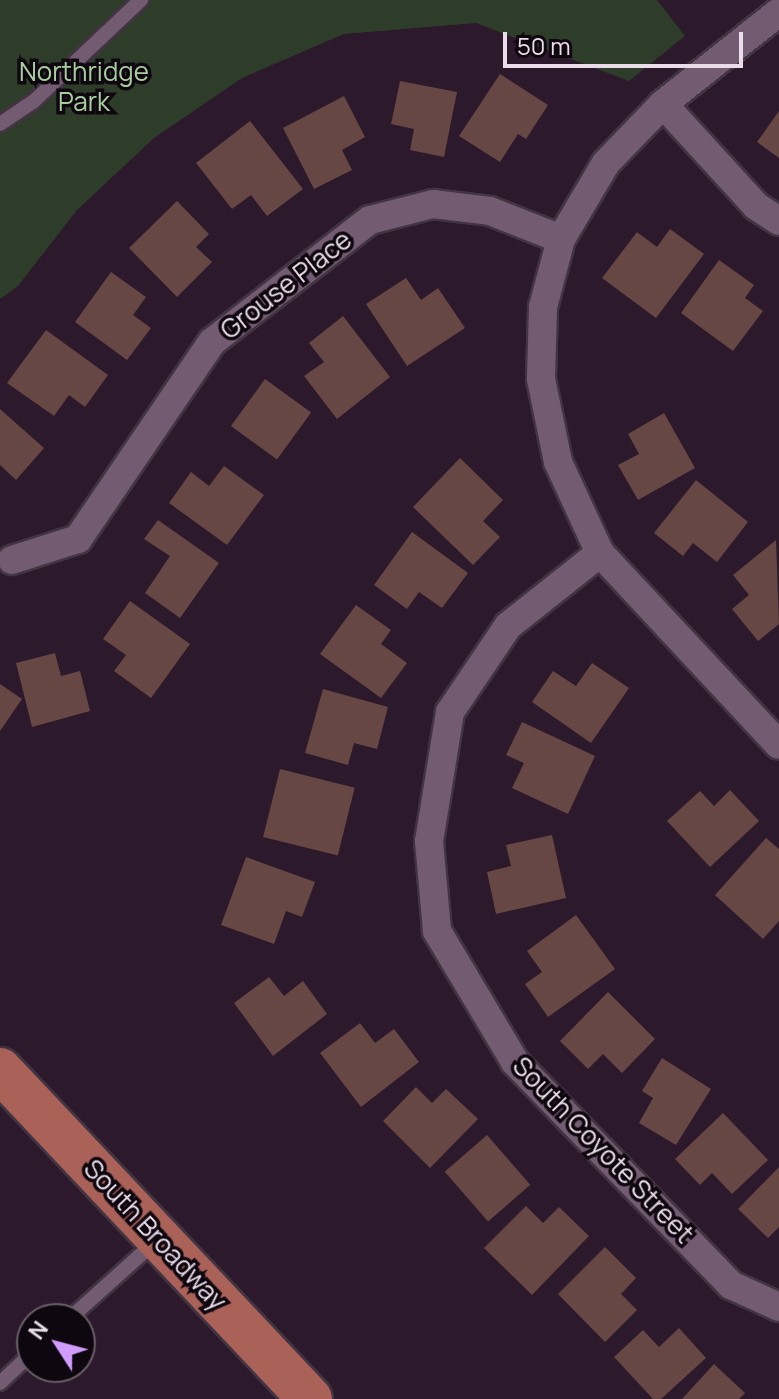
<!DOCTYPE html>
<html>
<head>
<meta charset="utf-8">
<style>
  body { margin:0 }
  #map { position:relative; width:779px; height:1399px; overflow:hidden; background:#2c192b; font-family:Manrope,sans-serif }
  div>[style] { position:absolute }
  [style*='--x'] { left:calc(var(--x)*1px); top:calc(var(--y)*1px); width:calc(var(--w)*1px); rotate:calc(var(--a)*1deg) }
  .green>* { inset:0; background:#2d3d29 }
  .building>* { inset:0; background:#664744; transform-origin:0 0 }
  .roads { filter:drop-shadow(2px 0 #423442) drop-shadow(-2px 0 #423442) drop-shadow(0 2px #423442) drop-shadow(0 -2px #423442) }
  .service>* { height:14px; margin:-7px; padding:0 7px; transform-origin:7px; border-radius:7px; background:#735c71 }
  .minor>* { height:28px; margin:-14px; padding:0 14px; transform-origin:14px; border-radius:14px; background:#735c71 }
  .primary>* { height:44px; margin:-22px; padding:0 22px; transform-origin:22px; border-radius:22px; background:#aa6157 }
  span { translate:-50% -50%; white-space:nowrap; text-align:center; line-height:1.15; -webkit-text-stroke:7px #0f070f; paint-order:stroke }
  .park-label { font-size:26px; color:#a8cea0 }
  .street-label { font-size:26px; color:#eadde9 }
  .north { position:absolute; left:16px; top:1303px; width:80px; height:80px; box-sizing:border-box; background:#0f070f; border:2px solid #675d66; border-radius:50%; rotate:306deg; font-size:22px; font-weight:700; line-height:32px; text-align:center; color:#eadde9 }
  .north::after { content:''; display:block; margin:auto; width:28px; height:36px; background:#d09dff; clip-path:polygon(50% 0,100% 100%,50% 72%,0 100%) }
  .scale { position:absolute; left:503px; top:32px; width:240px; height:36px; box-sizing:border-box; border:4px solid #eadde9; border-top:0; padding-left:10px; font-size:24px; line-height:28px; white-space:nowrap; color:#eadde9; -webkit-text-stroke:6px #0f070f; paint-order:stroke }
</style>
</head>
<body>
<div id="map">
  <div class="green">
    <i style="clip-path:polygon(0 0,657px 0,685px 36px,629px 81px,476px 23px,344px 34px,242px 78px,154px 138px,77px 210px,18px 286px,0 299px)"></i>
  </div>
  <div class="building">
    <i style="clip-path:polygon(500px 74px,548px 105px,526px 139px,518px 134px,500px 162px,459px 136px)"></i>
    <i style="clip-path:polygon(400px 81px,457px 92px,444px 157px,410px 150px,414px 129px,391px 124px)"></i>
    <i style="clip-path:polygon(344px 96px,365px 137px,342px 150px,352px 170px,314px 189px,283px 128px)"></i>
    <i style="clip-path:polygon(779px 111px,779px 158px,757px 142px)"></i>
    <i style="clip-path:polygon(250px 121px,303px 189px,267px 216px,251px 195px,232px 209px,196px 163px)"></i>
    <i style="clip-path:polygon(177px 201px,209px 234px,196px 247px,212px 262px,177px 297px,129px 248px)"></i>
    <i style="clip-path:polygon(670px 229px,704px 254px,656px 318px,602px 278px,637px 232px,657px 247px)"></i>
    <i style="clip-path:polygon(719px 260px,754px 285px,745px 298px,763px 311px,733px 351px,681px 313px)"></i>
    <i style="clip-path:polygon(111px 272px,146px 297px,133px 315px,151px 328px,127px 360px,75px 322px)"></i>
    <i style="clip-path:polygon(406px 278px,421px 300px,438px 288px,465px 328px,407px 366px,366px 304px)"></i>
    <i style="clip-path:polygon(343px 316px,390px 377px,337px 419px,304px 376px,324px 362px,309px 343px)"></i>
    <i style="clip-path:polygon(46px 330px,108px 375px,85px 407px,69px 395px,54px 416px,7px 383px)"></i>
    <i style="left:265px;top:379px;width:57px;height:58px;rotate:36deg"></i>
    <i style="clip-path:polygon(0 409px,44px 448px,16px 480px,0 465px)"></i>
    <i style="clip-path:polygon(664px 413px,695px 468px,638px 500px,618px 465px,639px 454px,628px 434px)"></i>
    <i style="clip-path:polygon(460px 458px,503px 500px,483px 521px,500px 537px,473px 565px,413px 507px)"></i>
    <i style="clip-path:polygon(224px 466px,264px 495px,227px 545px,169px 503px,191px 472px,209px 486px)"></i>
    <i style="clip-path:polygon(696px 480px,748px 522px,717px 562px,693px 543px,683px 556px,654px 533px)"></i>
    <i style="clip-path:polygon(158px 520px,219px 563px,180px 618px,145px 593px,170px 556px,144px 539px)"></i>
    <i style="clip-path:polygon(412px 532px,468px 573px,442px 608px,419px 592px,407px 609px,374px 585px)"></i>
    <i style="clip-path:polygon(776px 540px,779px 624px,758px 641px,732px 609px,749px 595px,733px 575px)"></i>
    <i style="clip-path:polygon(130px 601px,190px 644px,151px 698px,114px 671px,126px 655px,103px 639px)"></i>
    <i style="clip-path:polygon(356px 605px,391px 630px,381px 644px,407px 663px,381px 698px,320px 654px)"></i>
    <i style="clip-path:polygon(55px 653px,61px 676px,80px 671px,90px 711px,32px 727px,16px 663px)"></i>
    <i style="clip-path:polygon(592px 663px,629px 688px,591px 743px,532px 702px,553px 671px,576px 686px)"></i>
    <i style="clip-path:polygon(0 684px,22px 699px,0 731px)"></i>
    <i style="clip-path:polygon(323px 689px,388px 707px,377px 749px,354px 743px,348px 765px,305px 753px)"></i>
    <i style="clip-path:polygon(522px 722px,595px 756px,568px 814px,512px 788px,524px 763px,506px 755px)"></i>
    <i style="left:280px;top:769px;width:77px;height:70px;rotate:14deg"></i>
    <i style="clip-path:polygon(730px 790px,759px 821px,710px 867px,667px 821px,700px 791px,714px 806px)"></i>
    <i style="clip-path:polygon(552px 835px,566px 898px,496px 914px,487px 872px,511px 866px,506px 845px)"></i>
    <i style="clip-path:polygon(766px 838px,779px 849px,779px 921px,763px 939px,715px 895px)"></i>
    <i style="clip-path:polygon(246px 857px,315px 882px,302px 917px,286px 911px,274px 944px,221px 925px)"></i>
    <i style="clip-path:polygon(576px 915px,615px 969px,548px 1017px,525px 984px,542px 972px,527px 951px)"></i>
    <i style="clip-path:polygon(269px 977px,284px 996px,303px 981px,327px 1014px,273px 1056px,234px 1003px)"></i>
    <i style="clip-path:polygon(608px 992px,655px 1039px,622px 1073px,603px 1054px,588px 1069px,560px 1041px)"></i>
    <i style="clip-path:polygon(360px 1023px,375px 1043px,394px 1029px,419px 1062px,361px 1107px,320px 1053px)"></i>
    <i style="clip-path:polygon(662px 1058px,711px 1089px,676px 1145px,639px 1123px,653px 1098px,642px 1091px)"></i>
    <i style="clip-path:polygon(416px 1087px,432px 1103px,446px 1089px,478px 1119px,430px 1168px,383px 1121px)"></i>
    <i style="clip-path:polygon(723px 1113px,768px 1160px,732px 1194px,712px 1173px,700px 1185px,675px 1159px)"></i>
    <i style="left:487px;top:1135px;width:66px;height:56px;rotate:49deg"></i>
    <i style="clip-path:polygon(779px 1167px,779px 1227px,768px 1238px,738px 1209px)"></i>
    <i style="clip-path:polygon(526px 1206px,543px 1223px,559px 1207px,589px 1236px,532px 1295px,484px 1248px)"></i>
    <i style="clip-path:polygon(605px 1247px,636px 1278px,621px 1294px,637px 1310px,605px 1342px,558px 1294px)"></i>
    <i style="clip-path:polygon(679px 1328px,706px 1358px,661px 1399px,653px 1399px,614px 1357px,643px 1330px,659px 1347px)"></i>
    <i style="clip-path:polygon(714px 1364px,745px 1393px,739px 1399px,682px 1399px)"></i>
  </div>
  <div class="roads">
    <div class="service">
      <i style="--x:0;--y:124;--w:40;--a:-34"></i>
      <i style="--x:33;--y:102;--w:149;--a:-43.4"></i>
      <i style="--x:69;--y:1319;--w:117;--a:-41.9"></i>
      <i style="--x:0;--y:1383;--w:44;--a:-43.2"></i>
    </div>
    <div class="minor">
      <i style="--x:779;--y:12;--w:148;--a:141.6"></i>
      <i style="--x:663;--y:104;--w:82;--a:134"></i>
      <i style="--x:606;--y:163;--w:88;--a:120.6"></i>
      <i style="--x:561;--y:239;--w:70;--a:104.8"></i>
      <i style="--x:543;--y:307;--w:72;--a:91.6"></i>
      <i style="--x:541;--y:379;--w:85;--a:78.4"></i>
      <i style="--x:558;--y:462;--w:100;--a:65.2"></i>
      <i style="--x:600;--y:553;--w:262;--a:47"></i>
      <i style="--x:663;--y:104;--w:138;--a:47.6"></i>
      <i style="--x:756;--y:206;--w:27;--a:33"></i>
      <i style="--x:600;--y:553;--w:117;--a:141.6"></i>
      <i style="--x:508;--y:626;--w:104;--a:124"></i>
      <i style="--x:450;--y:712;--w:131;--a:99.2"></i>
      <i style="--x:429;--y:841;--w:90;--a:84.9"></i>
      <i style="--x:437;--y:931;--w:152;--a:59.2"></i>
      <i style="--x:515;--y:1062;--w:310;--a:45.9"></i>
      <i style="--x:731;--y:1285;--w:53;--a:24.6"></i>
      <i style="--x:12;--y:560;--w:69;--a:-17.7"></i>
      <i style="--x:78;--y:539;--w:238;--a:-55.8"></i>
      <i style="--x:212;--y:342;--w:200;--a:-37.7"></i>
      <i style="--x:370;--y:220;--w:65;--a:-14.3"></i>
      <i style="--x:433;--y:204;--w:57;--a:7"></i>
      <i style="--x:490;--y:211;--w:76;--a:21.5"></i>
    </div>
    <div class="primary">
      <i style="--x:0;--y:1070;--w:452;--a:46.7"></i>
    </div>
  </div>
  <div class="park-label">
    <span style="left:84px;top:87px">Northridge<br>Park</span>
  </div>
  <div class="street-label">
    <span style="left:286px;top:285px;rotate:-38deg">Grouse Place</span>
    <span style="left:603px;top:1150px;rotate:46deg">South Coyote Street</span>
    <span style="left:155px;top:1235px;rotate:47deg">South Broadway</span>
  </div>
  <div class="north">N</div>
  <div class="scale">50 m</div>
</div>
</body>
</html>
